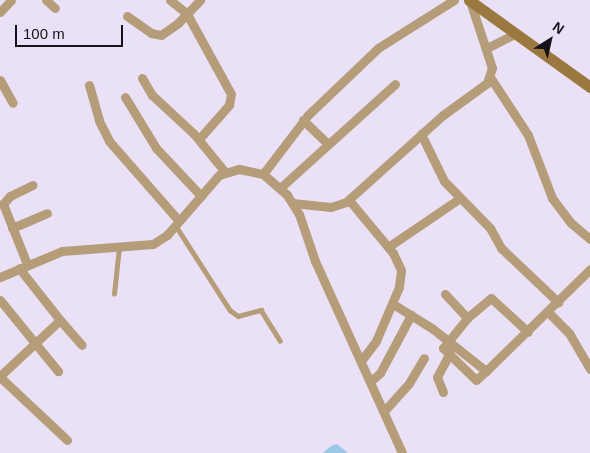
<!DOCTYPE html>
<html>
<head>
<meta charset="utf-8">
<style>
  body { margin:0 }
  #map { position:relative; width:590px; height:453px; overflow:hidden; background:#ebe1f7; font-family:Helvetica,sans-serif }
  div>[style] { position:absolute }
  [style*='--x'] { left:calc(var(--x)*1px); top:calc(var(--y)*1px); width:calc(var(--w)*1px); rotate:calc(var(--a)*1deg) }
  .water>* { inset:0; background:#9bc7e8 }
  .lane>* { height:4.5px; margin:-2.25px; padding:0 2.25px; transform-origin:2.25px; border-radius:2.25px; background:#b59d79 }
  .street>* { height:9px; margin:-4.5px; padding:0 4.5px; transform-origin:4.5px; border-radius:4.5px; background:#b59d79 }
  .secondary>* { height:11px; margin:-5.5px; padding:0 5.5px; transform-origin:5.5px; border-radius:5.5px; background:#9c7841 }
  span { translate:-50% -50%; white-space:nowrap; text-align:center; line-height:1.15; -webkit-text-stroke:4px #ebe1f7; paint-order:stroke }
  .north { position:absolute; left:525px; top:15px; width:50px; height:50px; -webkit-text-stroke:4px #ebe1f7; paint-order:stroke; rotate:35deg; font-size:14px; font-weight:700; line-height:20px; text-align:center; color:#151119 }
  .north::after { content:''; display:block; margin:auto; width:18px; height:22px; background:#151119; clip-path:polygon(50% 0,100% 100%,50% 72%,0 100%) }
  .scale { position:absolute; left:15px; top:25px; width:108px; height:22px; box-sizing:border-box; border:2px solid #151119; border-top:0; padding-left:6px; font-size:15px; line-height:18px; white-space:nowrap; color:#151119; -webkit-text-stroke:4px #ebe1f7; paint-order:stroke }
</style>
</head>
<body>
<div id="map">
  <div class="water">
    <i style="clip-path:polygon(337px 444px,348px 453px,323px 453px,331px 446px)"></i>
  </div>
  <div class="lane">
    <i style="--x:176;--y:226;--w:100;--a:57.3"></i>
    <i style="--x:230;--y:310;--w:10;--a:37"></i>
    <i style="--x:238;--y:316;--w:24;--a:-15"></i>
    <i style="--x:261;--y:310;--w:36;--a:58"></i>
    <i style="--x:114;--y:294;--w:47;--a:-83.9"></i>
  </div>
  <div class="street">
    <i style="--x:46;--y:0;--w:12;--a:42"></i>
    <i style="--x:170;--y:0;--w:22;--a:39"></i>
    <i style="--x:187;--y:14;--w:91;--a:61.2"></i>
    <i style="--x:231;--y:94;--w:11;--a:100"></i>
    <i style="--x:229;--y:105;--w:45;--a:131.4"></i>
    <i style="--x:0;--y:12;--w:16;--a:-47"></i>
    <i style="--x:127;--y:16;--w:29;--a:35"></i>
    <i style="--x:151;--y:33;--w:10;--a:11"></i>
    <i style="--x:161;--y:35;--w:21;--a:-35"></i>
    <i style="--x:178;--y:23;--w:32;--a:-46"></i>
    <i style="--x:487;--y:48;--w:33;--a:-27"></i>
    <i style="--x:490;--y:77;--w:69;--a:56.8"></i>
    <i style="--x:528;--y:135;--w:67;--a:69.1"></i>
    <i style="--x:552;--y:198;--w:31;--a:53"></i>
    <i style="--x:571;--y:223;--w:25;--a:40"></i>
    <i style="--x:142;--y:78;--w:20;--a:60"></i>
    <i style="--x:152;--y:95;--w:57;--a:42.9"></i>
    <i style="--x:194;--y:134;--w:49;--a:50.8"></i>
    <i style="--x:0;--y:80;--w:26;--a:61"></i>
    <i style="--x:89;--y:85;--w:37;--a:74"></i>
    <i style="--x:99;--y:121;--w:22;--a:63"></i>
    <i style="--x:109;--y:141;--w:106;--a:48.8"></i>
    <i style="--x:125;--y:97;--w:60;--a:58.7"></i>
    <i style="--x:156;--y:148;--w:66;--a:46.8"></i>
    <i style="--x:303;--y:120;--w:35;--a:44"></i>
    <i style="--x:421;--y:134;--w:52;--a:63.9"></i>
    <i style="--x:444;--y:181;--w:66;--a:45.6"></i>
    <i style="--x:490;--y:228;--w:23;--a:61"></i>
    <i style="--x:501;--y:248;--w:79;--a:43.5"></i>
    <i style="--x:263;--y:174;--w:74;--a:-52.7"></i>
    <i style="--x:308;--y:115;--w:97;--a:-43.7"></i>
    <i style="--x:378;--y:48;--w:90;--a:-32.3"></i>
    <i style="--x:280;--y:188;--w:155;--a:-42.1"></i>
    <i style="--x:349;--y:200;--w:69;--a:50.3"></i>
    <i style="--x:393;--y:253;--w:19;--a:65"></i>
    <i style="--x:401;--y:270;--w:17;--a:97"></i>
    <i style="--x:399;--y:287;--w:59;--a:113.1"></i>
    <i style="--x:376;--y:341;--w:25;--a:127"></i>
    <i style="--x:292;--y:203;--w:39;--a:6"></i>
    <i style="--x:331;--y:207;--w:16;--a:-18"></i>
    <i style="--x:346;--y:202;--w:130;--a:-41.9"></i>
    <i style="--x:443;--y:115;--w:54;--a:-36"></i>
    <i style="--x:487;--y:83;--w:16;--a:-72"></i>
    <i style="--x:492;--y:68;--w:71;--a:-108.2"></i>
    <i style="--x:12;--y:228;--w:38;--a:-23"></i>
    <i style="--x:388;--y:247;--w:87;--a:-34.2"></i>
    <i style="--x:27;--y:264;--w:65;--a:-111.8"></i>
    <i style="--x:3;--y:204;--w:11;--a:-49"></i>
    <i style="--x:10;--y:196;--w:25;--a:-26"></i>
    <i style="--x:0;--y:277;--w:67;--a:-22.8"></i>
    <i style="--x:62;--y:251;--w:91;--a:-4.4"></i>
    <i style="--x:153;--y:244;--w:17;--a:-33"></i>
    <i style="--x:167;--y:235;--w:79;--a:-49.1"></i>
    <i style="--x:219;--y:175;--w:21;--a:-17"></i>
    <i style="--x:239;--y:169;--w:25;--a:12"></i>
    <i style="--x:263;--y:174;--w:32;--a:41"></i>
    <i style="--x:287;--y:195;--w:22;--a:58"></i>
    <i style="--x:299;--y:214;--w:50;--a:71.2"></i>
    <i style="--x:315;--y:261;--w:211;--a:65.6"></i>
    <i style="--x:445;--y:294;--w:33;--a:47"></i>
    <i style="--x:0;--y:300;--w:92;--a:50.8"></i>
    <i style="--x:393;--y:304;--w:47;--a:32"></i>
    <i style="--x:433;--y:329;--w:68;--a:38.4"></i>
    <i style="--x:486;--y:371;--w:146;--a:-44.4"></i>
    <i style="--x:548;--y:312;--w:30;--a:45"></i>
    <i style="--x:569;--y:333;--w:42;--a:59.7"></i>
    <i style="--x:60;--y:320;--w:33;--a:49"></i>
    <i style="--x:486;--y:371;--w:13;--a:138"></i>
    <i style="--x:476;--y:380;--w:46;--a:-135.9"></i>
    <i style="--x:443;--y:348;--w:38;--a:-51"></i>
    <i style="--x:467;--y:318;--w:31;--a:-40"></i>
    <i style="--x:491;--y:298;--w:50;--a:42.6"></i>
    <i style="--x:0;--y:376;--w:82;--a:-43"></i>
    <i style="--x:60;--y:320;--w:66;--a:-128.3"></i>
    <i style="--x:0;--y:377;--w:92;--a:43.2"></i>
    <i style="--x:371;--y:381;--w:12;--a:-42"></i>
    <i style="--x:380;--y:373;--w:66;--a:-61.9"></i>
    <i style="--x:443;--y:392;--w:16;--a:-112"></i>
    <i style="--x:437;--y:377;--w:27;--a:-62"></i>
    <i style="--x:385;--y:410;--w:36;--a:-48"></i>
    <i style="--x:409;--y:383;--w:29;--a:-59"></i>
  </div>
  <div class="secondary">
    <i style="--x:469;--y:0;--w:149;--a:35.7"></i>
  </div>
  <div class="north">N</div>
  <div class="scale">100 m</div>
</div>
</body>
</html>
